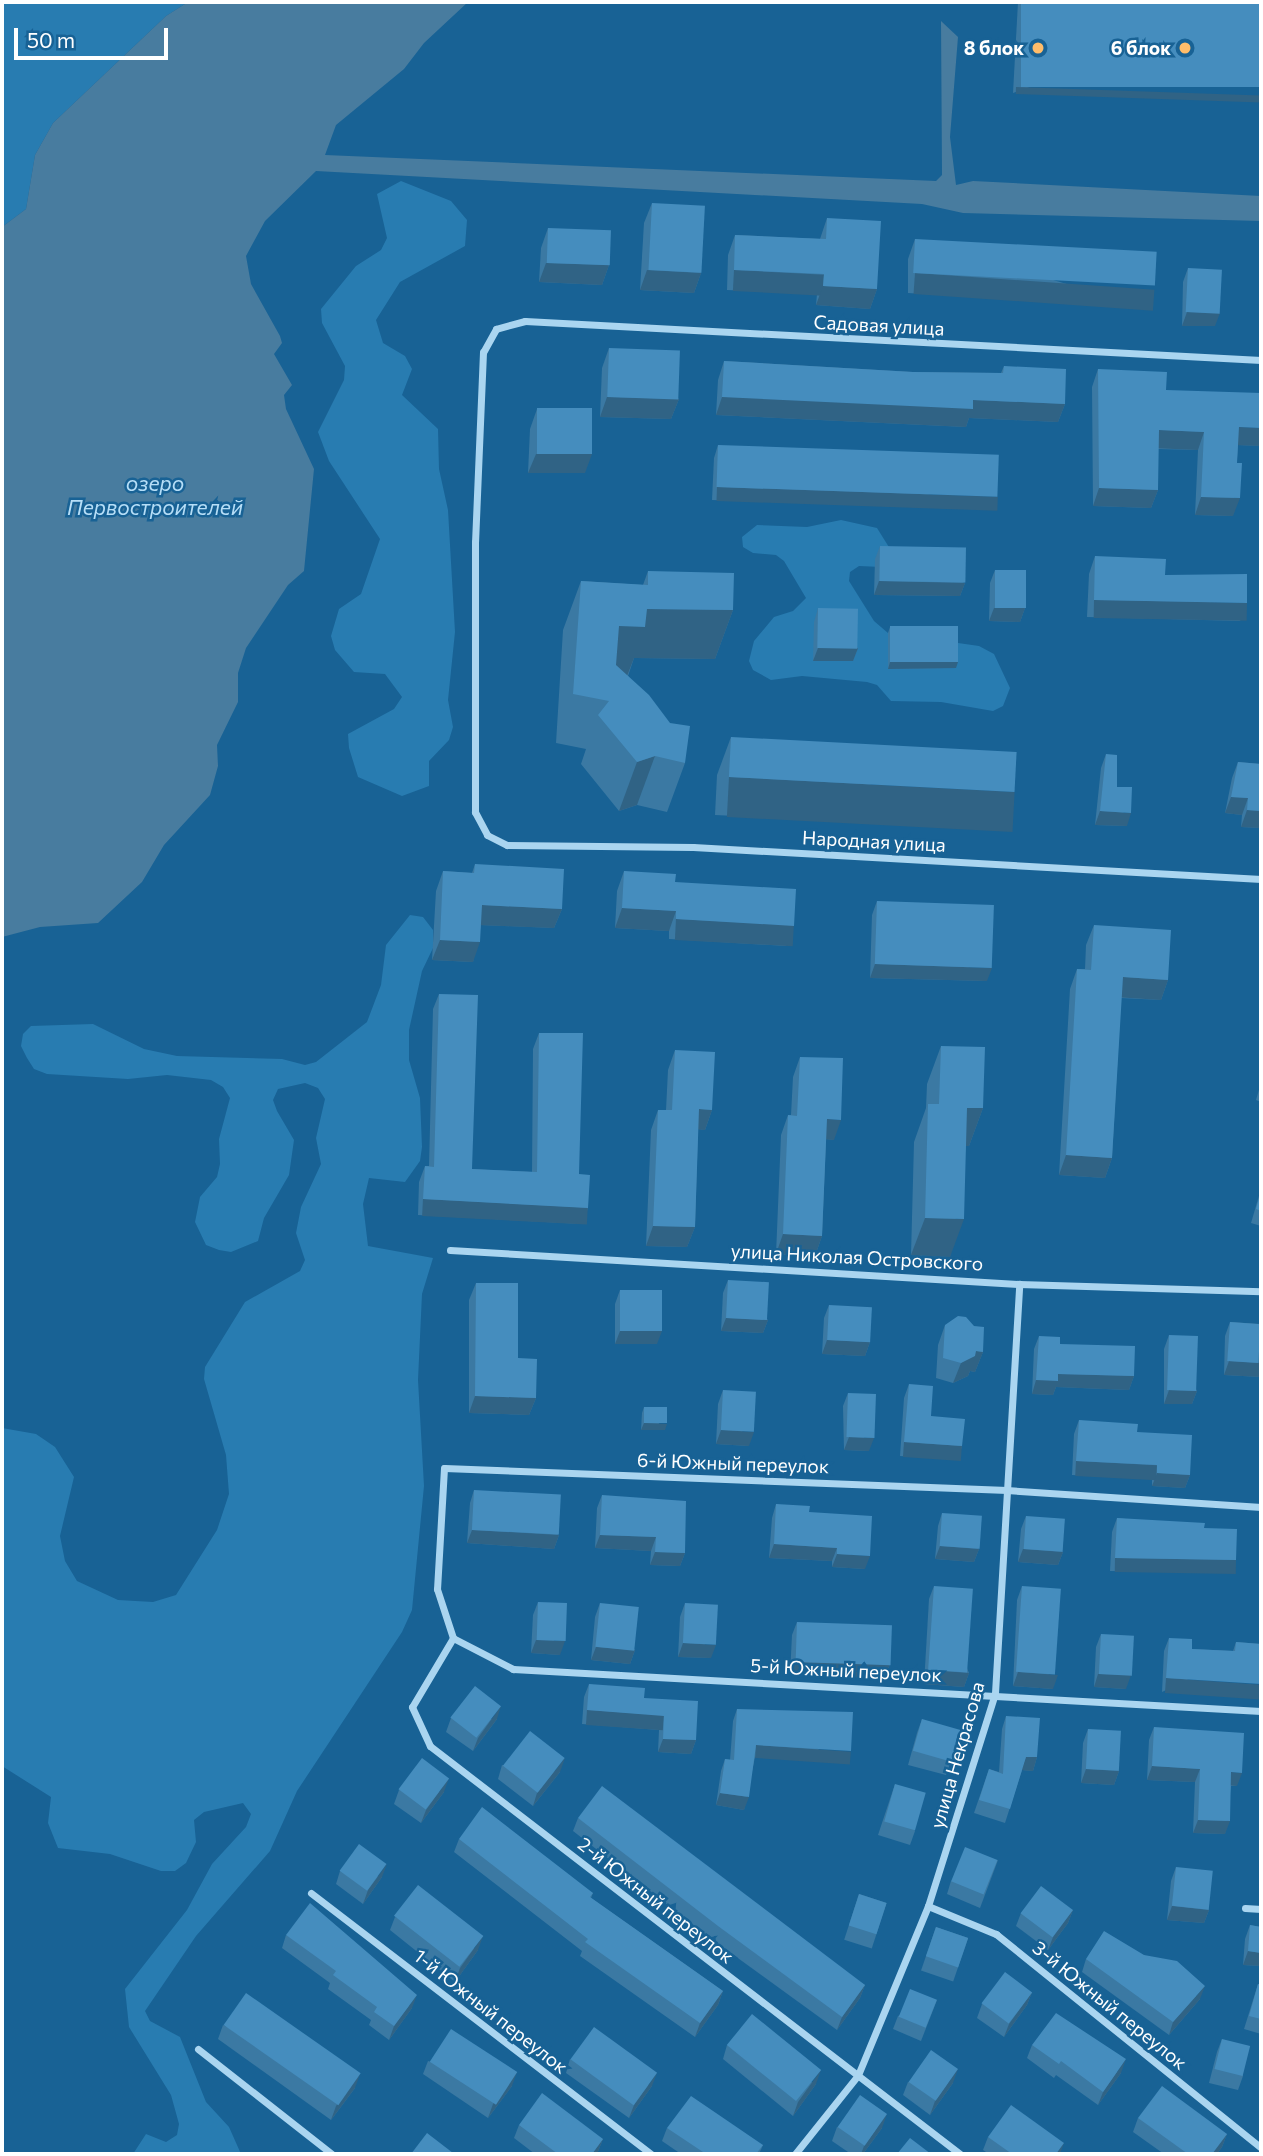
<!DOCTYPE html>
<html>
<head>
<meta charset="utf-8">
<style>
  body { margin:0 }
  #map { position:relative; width:1263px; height:2156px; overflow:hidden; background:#186295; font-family:Commissioner,sans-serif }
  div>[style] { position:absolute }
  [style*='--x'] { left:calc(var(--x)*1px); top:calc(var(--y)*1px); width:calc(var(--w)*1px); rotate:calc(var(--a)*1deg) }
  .green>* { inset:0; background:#287cb1 }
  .water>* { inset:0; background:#487c9f }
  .street>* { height:7px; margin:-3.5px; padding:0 3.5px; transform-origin:3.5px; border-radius:3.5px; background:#aad5f0 }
  .wall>* { inset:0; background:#3b79a3; transform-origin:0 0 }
  .shaded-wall>* { inset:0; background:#306385; transform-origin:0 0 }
  .building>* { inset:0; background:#458dbe; transform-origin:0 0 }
  .dots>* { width:19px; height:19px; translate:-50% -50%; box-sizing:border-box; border:4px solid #186295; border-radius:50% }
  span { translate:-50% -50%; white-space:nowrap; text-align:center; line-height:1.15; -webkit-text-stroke:5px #186295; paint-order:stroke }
  .poi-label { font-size:19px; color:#fff; font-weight:700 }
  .right { translate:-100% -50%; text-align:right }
  .street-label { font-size:19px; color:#fff }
  .water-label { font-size:21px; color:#b6def7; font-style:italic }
  .frame { position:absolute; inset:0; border:4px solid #fff; pointer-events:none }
  .scale { position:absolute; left:14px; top:28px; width:154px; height:32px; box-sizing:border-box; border:4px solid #fff; border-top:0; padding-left:9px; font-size:21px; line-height:24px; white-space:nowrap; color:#fff; -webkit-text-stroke:5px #186295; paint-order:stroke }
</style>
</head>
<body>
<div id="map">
  <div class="green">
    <i style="clip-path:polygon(2px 2px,188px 2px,166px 16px,53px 123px,35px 155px,26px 209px,2px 227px)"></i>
    <i style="clip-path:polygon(401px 181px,451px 201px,467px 220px,465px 246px,400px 282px,376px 320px,383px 343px,405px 356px,412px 369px,402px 395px,438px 429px,439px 469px,448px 510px,455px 632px,448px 700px,453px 727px,449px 740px,429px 761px,429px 786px,402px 796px,358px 777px,349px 748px,348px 734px,394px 709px,402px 697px,385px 674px,354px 672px,335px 650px,331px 636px,339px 609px,361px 594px,380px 539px,329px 461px,318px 432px,344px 380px,345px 366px,322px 323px,321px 309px,356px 266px,381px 250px,387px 238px,377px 194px)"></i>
    <i style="clip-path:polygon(841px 520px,877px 528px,892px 552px,881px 567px,859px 566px,850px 572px,849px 581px,874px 621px,888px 633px,979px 646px,994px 654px,1010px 688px,1003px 706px,993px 711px,941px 702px,891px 701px,877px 685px,867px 682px,802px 676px,771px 680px,753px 670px,749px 661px,754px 641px,774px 617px,793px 611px,806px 598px,784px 561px,776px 555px,753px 553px,743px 547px,742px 537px,757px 525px,807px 527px)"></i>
    <i style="clip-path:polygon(410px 915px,423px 917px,433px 930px,433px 948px,422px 971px,409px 1030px,409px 1060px,420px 1098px,422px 1147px,420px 1161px,405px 1182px,369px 1178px,363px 1204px,368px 1246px,433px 1258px,422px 1294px,418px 1380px,424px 1486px,412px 1610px,402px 1632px,297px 1791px,270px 1851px,196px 1936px,145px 2011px,150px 2021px,180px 2037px,206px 2102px,229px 2127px,241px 2154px,133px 2154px,146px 2134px,166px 2142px,177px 2135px,179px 2124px,171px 2095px,129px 2027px,125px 1989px,187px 1910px,212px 1864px,246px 1827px,251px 1814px,243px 1803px,204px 1812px,194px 1820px,196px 1842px,186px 1863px,175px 1871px,161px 1871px,110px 1854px,58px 1848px,48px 1823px,51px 1797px,2px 1766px,2px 1428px,36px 1434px,55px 1447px,74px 1477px,60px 1536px,65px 1561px,77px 1581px,118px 1600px,153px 1602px,176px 1595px,217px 1530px,229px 1494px,226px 1455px,204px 1379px,205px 1367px,245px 1302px,300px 1271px,305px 1260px,296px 1233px,301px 1207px,321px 1164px,316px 1138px,325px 1099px,318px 1088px,305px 1083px,278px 1089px,273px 1100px,277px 1111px,294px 1140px,289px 1175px,264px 1218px,258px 1241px,231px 1252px,219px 1250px,206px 1245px,195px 1222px,200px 1197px,217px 1177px,220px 1164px,219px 1139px,230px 1098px,223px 1087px,211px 1080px,167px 1075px,128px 1079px,47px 1074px,34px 1069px,27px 1058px,21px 1046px,23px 1034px,31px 1026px,93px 1024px,144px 1049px,177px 1056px,282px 1059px,305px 1065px,316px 1062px,367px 1022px,381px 985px,386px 945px)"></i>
  </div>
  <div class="water">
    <i style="clip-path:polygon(188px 2px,468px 2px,424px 43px,404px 69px,336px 125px,325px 155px,936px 181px,942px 175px,941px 21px,958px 37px,950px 137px,956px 185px,973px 181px,1261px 196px,1261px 221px,963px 213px,922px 204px,316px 171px,265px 221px,246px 256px,251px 284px,280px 336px,282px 343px,274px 354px,292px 385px,284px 395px,286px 409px,314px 469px,304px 571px,288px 585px,246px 648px,238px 673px,238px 702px,217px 745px,218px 766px,210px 795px,164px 845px,142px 882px,98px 923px,40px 927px,2px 937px,2px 227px,26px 209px,35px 155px,53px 123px,166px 16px)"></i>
  </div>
  <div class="street">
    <i style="--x:1261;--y:360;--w:737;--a:-176.97"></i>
    <i style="--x:525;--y:321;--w:30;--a:165"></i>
    <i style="--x:496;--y:329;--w:26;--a:119"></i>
    <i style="--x:483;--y:352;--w:190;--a:92.4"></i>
    <i style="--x:475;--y:542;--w:270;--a:90"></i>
    <i style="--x:475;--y:812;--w:26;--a:62"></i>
    <i style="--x:487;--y:835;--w:22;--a:27"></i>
    <i style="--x:507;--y:845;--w:186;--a:0.6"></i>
    <i style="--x:693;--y:847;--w:569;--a:3.22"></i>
    <i style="--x:450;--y:1250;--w:570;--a:3.42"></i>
    <i style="--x:1019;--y:1284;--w:242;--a:1.7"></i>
    <i style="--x:1261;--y:1507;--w:255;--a:-176.2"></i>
    <i style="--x:1007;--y:1490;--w:563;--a:-177.76"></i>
    <i style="--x:444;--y:1468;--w:121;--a:93.3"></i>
    <i style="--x:437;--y:1589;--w:52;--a:71.9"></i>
    <i style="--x:453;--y:1638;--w:68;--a:27.3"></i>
    <i style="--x:513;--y:1669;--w:749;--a:3.21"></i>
    <i style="--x:453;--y:1638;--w:80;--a:120.7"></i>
    <i style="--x:412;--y:1707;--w:43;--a:65.2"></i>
    <i style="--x:430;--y:1746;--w:669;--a:37.59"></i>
    <i style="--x:311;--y:1893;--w:429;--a:37.5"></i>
    <i style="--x:928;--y:1906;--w:74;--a:22.4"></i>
    <i style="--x:996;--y:1934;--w:341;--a:38.9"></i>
    <i style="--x:1245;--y:1908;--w:16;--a:4"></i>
    <i style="--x:198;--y:2049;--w:170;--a:38.1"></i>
    <i style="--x:795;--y:2154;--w:101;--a:-51.4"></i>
    <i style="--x:858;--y:2075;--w:183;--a:-67.5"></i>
    <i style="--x:928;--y:1906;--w:223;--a:-72.5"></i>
    <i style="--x:995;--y:1693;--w:410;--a:-86.6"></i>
  </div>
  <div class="wall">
    <i style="clip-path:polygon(1018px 2px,1261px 2px,1013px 93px)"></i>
    <i style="clip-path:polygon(652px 203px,701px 273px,694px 293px,640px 290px,644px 223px)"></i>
    <i style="clip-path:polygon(827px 218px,877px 289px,870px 309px,816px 305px,817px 294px,727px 290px,728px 255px,735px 235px,820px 239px)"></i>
    <i style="clip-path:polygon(548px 228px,609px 265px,602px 285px,539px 282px,541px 248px)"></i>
    <i style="clip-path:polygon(915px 239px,1148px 308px,908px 293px,908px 259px)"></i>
    <i style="clip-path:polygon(1188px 268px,1215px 326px,1182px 326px,1183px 282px)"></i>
    <i style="clip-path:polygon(609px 348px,679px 399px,671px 419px,600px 417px,602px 368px)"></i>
    <i style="clip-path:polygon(724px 361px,913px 372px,1001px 373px,1004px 366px,1065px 404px,1058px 422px,969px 418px,966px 427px,716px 415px,718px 380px)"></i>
    <i style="clip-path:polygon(1098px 369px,1166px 390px,1261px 446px,1238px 445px,1233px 516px,1195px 515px,1198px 450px,1158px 449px,1158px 490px,1151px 508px,1093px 506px,1092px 387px)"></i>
    <i style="clip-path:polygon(537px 409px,585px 473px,528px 473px,530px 429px)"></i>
    <i style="clip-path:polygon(718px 445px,994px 510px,712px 500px,714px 458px)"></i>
    <i style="clip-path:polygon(880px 546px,965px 583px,960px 596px,874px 595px,875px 559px)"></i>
    <i style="clip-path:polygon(1095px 556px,1165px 575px,1241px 621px,1087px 617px,1089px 574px)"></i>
    <i style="clip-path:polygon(995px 570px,1025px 608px,1020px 622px,989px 621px,990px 583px)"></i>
    <i style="clip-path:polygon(648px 571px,733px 610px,715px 659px,634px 658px,628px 676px,685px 763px,667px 812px,637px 805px,619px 811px,581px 764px,586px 749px,556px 743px,563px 630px,581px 581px,643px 585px)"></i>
    <i style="clip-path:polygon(818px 608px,858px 648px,853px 661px,813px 661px,814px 622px)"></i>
    <i style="clip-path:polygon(890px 627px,956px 668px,888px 669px,888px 633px)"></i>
    <i style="clip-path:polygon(731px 737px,1001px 829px,715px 815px,717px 775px)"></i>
    <i style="clip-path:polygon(1106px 754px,1117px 787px,1127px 826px,1095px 825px,1101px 768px)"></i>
    <i style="clip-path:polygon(1238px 762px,1261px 764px,1261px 828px,1241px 827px,1242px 815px,1225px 813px,1232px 778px)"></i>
    <i style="clip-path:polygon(475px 864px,562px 909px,554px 928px,481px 925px,473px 962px,432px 960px,436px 891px,443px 871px,472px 873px)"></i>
    <i style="clip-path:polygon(624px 871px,675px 882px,787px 946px,669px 939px,669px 931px,615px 928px,617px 891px)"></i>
    <i style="clip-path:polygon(877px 901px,987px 981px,870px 978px,872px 915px)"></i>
    <i style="clip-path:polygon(1094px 925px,1168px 980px,1161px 1000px,1121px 998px,1112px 1158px,1105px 1178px,1059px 1175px,1070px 989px,1077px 969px,1085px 969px,1086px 945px)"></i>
    <i style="clip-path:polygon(439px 994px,472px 1169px,532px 1172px,533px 1049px,539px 1033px,588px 1208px,582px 1224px,418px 1215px,419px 1182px,425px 1166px,429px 1166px,433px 1009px)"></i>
    <i style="clip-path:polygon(941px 1046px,983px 1108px,969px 1146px,966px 1146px,950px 1257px,911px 1255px,914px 1142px,926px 1108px,927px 1084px)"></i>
    <i style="clip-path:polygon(675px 1050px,712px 1110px,705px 1130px,698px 1129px,695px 1227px,687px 1247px,646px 1246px,651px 1130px,658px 1110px,666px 1110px,668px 1070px)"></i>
    <i style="clip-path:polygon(800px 1057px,834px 1140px,826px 1139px,822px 1236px,815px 1256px,776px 1254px,781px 1135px,788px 1115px,791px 1115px,793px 1077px)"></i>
    <i style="clip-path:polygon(1261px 1083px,1261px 1102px,1256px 1100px)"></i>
    <i style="clip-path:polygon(1261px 1189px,1261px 1226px,1251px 1223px)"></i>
    <i style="clip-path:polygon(728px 1280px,768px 1320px,763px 1333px,721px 1331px,723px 1293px)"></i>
    <i style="clip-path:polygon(476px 1283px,518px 1358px,536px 1398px,529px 1415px,469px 1413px,469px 1300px)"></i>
    <i style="clip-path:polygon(620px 1290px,657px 1344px,615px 1344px,615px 1304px)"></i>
    <i style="clip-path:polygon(829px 1305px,870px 1342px,865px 1356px,822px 1354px,824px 1318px)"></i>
    <i style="clip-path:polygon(1230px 1322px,1261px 1324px,1261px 1377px,1224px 1375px,1225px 1336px)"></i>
    <i style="clip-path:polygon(945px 1325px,983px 1352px,975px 1372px,970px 1371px,968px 1376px,953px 1383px,936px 1378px,938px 1345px)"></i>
    <i style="clip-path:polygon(1169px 1335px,1197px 1391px,1192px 1404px,1164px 1404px,1164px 1349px)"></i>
    <i style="clip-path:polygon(1039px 1336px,1134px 1376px,1129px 1390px,1056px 1387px,1053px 1395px,1032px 1394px,1034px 1349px)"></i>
    <i style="clip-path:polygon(909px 1384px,931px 1416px,962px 1446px,958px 1460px,900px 1456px,904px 1398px)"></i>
    <i style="clip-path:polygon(723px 1390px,749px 1446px,716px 1444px,718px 1404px)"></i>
    <i style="clip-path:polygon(848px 1393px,869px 1451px,844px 1450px,843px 1406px)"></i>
    <i style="clip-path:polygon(644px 1407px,665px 1430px,641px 1430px,642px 1413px)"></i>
    <i style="clip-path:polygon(1079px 1420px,1137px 1432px,1190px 1475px,1185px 1488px,1152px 1486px,1152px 1479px,1072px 1475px,1074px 1434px)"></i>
    <i style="clip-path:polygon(474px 1490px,559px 1535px,554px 1549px,467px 1543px,470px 1503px)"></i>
    <i style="clip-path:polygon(602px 1495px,685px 1553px,680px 1566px,650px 1565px,651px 1551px,595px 1548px,597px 1508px)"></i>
    <i style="clip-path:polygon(776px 1504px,809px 1512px,865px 1569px,832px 1567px,832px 1561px,769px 1558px,772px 1518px)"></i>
    <i style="clip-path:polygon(942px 1513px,979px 1549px,974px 1562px,935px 1559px,938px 1526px)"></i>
    <i style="clip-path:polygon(1026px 1516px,1063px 1552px,1058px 1565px,1018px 1562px,1021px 1529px)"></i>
    <i style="clip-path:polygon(1117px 1518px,1204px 1528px,1236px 1560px,1232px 1573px,1110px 1571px,1112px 1532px)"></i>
    <i style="clip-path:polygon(934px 1586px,969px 1673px,964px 1687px,924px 1684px,929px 1599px)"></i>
    <i style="clip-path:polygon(1022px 1586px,1053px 1689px,1013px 1686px,1017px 1600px)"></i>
    <i style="clip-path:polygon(538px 1602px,560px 1655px,531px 1653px,533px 1615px)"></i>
    <i style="clip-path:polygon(600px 1603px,635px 1650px,630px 1664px,591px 1660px,595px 1617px)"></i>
    <i style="clip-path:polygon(685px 1603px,711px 1658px,678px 1657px,680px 1617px)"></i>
    <i style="clip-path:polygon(797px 1622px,890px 1664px,885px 1678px,790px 1675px,792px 1635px)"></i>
    <i style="clip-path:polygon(1101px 1634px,1126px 1689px,1094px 1687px,1096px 1647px)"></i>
    <i style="clip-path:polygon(1169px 1638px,1192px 1649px,1233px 1651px,1236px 1642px,1261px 1644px,1162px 1692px,1164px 1651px)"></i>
    <i style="clip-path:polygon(589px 1684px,644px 1698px,696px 1740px,691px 1754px,658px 1752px,659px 1730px,582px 1724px,584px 1697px)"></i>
    <i style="clip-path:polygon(737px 1709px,846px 1763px,755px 1757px,744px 1810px,716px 1805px,721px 1771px,725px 1759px,730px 1760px,733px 1721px)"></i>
    <i style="clip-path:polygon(1006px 1716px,1037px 1757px,1033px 1771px,1022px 1770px,1005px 1823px,974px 1813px,989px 1769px,999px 1772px,1002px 1729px)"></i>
    <i style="clip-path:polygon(451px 1718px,497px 1719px,473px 1751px,446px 1732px)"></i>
    <i style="clip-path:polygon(922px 1719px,951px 1761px,946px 1775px,908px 1765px,917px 1733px)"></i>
    <i style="clip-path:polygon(1154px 1727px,1237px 1786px,1231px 1786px,1225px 1834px,1193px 1833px,1195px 1782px,1147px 1780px,1149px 1740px)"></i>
    <i style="clip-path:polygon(1088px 1729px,1119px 1771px,1114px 1785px,1081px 1783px,1083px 1743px)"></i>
    <i style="clip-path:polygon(502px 1765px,560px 1772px,533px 1806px,498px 1779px)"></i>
    <i style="clip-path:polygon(895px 1784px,915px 1831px,910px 1845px,878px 1835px)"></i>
    <i style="clip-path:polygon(399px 1790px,444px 1792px,421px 1823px,394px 1804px)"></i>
    <i style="clip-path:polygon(578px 1818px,865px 1985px,860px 1998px,837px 2030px,713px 1940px,573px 1831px)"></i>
    <i style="clip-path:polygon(459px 1839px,593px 1893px,591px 1898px,723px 1991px,718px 2005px,695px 2037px,580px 1956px,582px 1951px,454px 1852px)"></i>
    <i style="clip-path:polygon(998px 1860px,980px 1908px,947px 1894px,951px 1881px)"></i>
    <i style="clip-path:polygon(1176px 1867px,1209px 1910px,1204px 1923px,1167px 1920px,1171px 1881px)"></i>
    <i style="clip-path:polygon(340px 1871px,382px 1877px,363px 1904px,336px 1884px)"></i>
    <i style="left:859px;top:1894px;width:29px;height:48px;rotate:18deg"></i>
    <i style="clip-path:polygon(1073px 1910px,1068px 1923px,1048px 1950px,1016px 1926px,1021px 1913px)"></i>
    <i style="clip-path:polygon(395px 1917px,478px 1950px,455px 1982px,390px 1930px)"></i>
    <i style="clip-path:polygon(1250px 1925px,1261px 1927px,1261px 1966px,1243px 1965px,1245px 1939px)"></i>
    <i style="left:936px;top:1927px;width:34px;height:46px;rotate:19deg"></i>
    <i style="clip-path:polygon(286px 1935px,412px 2008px,389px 2040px,369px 2025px,371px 2020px,328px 1989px,330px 1983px,282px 1948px)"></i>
    <i style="clip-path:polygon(1144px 1955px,1200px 1999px,1169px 2035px,1082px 1972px,1086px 1959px)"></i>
    <i style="clip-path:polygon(1258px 1984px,1261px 1985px,1261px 2034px,1244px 2029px)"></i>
    <i style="clip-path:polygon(1032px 1992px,1027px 2005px,1004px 2037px,977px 2018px,982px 2004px)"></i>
    <i style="clip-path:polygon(937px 2000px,921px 2041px,893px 2029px,898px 2016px)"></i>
    <i style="clip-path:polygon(223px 2025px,355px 2088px,331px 2120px,218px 2039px)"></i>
    <i style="clip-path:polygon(1222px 2039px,1243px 2076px,1238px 2090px,1209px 2083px,1217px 2052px)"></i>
    <i style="clip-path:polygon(727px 2045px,816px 2084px,793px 2116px,723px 2059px)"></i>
    <i style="clip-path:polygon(1032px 2045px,1121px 2073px,1098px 2105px,1056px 2075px,1054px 2078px,1027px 2058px)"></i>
    <i style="clip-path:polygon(570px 2059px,652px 2086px,629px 2118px,566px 2073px)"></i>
    <i style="clip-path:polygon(428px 2061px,512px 2086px,488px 2118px,423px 2074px)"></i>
    <i style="clip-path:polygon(908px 2082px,953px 2083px,930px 2115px,903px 2095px)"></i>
    <i style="clip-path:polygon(1138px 2118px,1227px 2134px,1222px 2147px,1217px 2154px,1164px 2154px,1133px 2132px)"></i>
    <i style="clip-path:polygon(519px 2125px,603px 2139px,597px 2154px,535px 2154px,514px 2138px)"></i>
    <i style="clip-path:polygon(837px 2127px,882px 2128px,863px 2154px,851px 2154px,832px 2141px)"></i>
    <i style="clip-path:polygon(667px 2128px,763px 2145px,759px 2154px,681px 2154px,662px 2141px)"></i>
    <i style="clip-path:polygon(988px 2137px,1060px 2154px,989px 2154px,983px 2150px)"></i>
  </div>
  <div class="shaded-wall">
    <i style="left:1016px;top:87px;width:245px;height:7px;rotate:2deg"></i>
    <i style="clip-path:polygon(546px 263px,609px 265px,602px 285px,539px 282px)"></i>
    <i style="clip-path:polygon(647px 270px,701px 273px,694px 293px,640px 290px)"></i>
    <i style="left:734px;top:270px;width:90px;height:21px;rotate:3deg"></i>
    <i style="left:915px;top:273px;width:240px;height:21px;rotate:4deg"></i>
    <i style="clip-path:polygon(823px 286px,877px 289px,870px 309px,816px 305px)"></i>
    <i style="clip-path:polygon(1187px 312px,1220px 313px,1215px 326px,1182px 326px)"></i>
    <i style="clip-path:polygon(607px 397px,679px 399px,671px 419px,600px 417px)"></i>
    <i style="clip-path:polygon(722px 397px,973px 400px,1065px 404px,1058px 422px,969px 418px,966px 427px,716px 415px)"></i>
    <i style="clip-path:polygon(1239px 427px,1261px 428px,1261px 446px,1233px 445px)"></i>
    <i style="clip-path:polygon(1159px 430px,1204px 432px,1198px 450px,1152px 448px)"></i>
    <i style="clip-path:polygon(536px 454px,592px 454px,585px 473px,528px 473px)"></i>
    <i style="left:717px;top:487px;width:281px;height:14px;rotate:2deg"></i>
    <i style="clip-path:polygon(1099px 488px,1158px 490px,1151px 508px,1093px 506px)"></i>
    <i style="clip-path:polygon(1201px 497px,1240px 498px,1233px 516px,1195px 515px)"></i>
    <i style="clip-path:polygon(879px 581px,965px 583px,960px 596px,874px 595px)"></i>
    <i style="left:1094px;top:600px;width:153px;height:18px;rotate:1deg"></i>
    <i style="clip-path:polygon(994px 608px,1025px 608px,1020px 622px,989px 621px)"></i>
    <i style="clip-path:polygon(647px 609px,733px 610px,715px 659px,634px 658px,627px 676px,601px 675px,619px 626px)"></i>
    <i style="clip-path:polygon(818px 648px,858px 648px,853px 661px,813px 661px)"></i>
    <i style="clip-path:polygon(890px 662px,958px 662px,956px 668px,888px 669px)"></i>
    <i style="clip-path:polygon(655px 756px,637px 805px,619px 811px,637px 762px)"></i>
    <i style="left:729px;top:777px;width:286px;height:40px;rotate:3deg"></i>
    <i style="clip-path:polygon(1231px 797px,1248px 798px,1242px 815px,1225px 813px)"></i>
    <i style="clip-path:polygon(1247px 810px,1261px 811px,1261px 828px,1241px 827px)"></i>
    <i style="clip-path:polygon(1100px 811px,1131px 813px,1127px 826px,1095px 825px)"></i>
    <i style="clip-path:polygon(482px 905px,562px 909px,554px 928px,475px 925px)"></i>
    <i style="clip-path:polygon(622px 908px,676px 911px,669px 931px,615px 928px)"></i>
    <i style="left:676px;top:919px;width:118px;height:21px;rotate:3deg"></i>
    <i style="clip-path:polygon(440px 940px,480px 942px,473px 962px,432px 960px)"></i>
    <i style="clip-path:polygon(875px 964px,992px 968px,987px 981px,870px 978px)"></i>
    <i style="clip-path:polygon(1123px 977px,1168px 980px,1161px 1000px,1115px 997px)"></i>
    <i style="clip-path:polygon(967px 1108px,983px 1108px,969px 1146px,953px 1146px)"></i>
    <i style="clip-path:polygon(699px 1109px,712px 1110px,705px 1130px,692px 1129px)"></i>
    <i style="clip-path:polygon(827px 1119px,841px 1120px,834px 1140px,820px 1139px)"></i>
    <i style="clip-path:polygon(1066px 1155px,1112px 1158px,1105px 1178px,1059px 1175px)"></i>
    <i style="left:423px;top:1199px;width:165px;height:17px;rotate:3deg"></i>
    <i style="clip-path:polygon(925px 1218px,964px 1219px,950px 1257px,911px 1255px)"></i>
    <i style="clip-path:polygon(653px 1226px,695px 1227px,687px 1247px,646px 1246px)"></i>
    <i style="clip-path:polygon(783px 1234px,822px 1236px,815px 1256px,776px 1254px)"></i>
    <i style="clip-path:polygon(726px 1318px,768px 1320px,763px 1333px,721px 1331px)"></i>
    <i style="clip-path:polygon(620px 1331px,662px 1331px,657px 1344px,615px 1344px)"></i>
    <i style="clip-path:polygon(827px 1340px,870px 1342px,865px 1356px,822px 1354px)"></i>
    <i style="clip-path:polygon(976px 1351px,983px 1352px,975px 1372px,970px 1371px,968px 1376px,953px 1383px,961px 1363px)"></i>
    <i style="clip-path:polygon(1229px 1361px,1261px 1363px,1261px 1377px,1224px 1375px)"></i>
    <i style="clip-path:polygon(1058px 1374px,1134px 1376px,1129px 1390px,1056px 1387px,1053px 1395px,1032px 1394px,1036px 1380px)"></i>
    <i style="clip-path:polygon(1169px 1390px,1197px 1391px,1192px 1404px,1164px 1404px)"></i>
    <i style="clip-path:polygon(475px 1396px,536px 1398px,529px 1415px,469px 1413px)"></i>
    <i style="clip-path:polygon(644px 1423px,667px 1424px,665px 1430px,641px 1430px)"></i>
    <i style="clip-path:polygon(721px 1430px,754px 1432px,749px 1446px,716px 1444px)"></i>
    <i style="clip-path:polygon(849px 1437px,874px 1438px,869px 1451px,844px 1450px)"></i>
    <i style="left:904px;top:1442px;width:58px;height:15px;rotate:4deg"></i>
    <i style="left:1076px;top:1461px;width:81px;height:15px;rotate:3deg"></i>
    <i style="clip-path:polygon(1157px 1473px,1190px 1475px,1185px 1488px,1152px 1486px)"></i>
    <i style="clip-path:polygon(472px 1530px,559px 1535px,554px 1549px,467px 1543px)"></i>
    <i style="clip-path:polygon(600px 1535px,656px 1537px,651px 1551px,595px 1548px)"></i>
    <i style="clip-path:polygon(774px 1544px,837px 1548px,832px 1561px,769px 1558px)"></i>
    <i style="clip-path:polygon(940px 1546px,979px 1549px,974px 1562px,935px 1559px)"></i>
    <i style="clip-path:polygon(1023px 1549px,1063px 1552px,1058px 1565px,1018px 1562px)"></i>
    <i style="clip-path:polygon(655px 1552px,685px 1553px,680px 1566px,650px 1565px)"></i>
    <i style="clip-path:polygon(837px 1554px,870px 1556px,865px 1569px,832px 1567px)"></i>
    <i style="left:1115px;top:1558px;width:121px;height:14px;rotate:1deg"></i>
    <i style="clip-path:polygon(536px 1640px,565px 1641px,560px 1655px,531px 1653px)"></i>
    <i style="clip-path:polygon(683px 1643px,716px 1645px,711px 1658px,678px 1657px)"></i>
    <i style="clip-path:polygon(596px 1647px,635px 1650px,630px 1664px,591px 1660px)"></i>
    <i style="clip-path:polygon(795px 1662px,890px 1664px,885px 1678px,790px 1675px)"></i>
    <i style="clip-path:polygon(929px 1670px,969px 1673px,964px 1687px,924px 1684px)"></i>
    <i style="clip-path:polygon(1018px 1672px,1058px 1675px,1053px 1689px,1013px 1686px)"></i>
    <i style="clip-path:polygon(1098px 1674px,1131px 1675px,1126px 1689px,1094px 1687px)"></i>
    <i style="left:1166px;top:1678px;width:95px;height:15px;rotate:4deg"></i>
    <i style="clip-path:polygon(501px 1706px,497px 1719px,473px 1751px,478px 1738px)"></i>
    <i style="left:587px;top:1710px;width:77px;height:15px;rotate:4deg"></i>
    <i style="clip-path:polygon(663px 1739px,696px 1740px,691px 1754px,658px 1752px)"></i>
    <i style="left:756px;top:1745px;width:95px;height:13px;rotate:4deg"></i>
    <i style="clip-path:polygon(1026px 1757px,1037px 1757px,1033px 1771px,1021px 1770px)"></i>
    <i style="clip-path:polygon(565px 1758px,560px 1772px,533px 1806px,537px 1793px)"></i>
    <i style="clip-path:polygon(1152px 1766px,1200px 1769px,1195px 1782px,1147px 1780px)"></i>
    <i style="clip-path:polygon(1086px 1769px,1119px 1771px,1114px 1785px,1081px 1783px)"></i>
    <i style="clip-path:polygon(1231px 1772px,1242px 1773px,1237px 1786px,1226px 1785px)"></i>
    <i style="clip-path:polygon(449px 1778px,444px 1792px,421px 1823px,426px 1810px)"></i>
    <i style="clip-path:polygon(720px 1793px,749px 1797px,744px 1810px,716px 1805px)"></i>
    <i style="clip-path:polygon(1198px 1820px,1230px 1821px,1225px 1834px,1193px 1833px)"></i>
    <i style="clip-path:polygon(387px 1864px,382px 1877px,363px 1904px,368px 1890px)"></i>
    <i style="clip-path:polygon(1172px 1906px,1209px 1910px,1204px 1923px,1167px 1920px)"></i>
    <i style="clip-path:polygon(1073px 1910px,1068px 1923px,1048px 1950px,1053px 1937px)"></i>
    <i style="clip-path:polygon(483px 1936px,478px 1950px,455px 1982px,460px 1968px)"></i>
    <i style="clip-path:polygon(1248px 1951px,1261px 1953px,1261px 1966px,1243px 1965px)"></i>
    <i style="clip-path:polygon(865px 1985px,860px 1998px,837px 2030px,842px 2017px)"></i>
    <i style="clip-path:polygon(1205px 1986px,1200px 1999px,1169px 2035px,1173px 2022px)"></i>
    <i style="clip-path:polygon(723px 1991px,718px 2005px,695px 2037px,700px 2023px)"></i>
    <i style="clip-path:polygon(1032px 1992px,1027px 2005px,1004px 2037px,1009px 2024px)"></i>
    <i style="clip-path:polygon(417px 1995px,412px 2008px,389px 2040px,394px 2026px)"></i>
    <i style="clip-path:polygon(1126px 2059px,1121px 2073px,1098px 2105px,1103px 2092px)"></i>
    <i style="clip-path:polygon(958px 2069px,953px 2083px,930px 2115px,935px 2101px)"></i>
    <i style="clip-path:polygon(821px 2070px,816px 2084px,793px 2116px,798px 2102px)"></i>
    <i style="clip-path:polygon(517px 2072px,512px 2086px,488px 2118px,493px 2104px)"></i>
    <i style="clip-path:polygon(657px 2073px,652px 2086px,629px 2118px,634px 2105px)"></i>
    <i style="clip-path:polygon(360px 2074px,355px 2088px,331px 2120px,336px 2106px)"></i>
    <i style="clip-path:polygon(887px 2114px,882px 2128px,863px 2154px,861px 2154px,864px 2146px)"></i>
    <i style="clip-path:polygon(1227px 2134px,1222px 2147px,1217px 2154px,1212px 2154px)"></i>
    <i style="clip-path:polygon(603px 2139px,597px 2154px,592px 2154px)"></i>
    <i style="clip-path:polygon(1064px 2143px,1060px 2154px,1056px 2154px)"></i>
  </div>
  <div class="building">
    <i style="left:1021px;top:2px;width:240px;height:85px"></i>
    <i style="left:652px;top:203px;width:53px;height:67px;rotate:3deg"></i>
    <i style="clip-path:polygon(827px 218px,881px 221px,877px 289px,823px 286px,824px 274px,734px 270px,735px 235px,826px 239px)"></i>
    <i style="left:548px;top:228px;width:63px;height:35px;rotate:2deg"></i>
    <i style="left:915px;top:239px;width:242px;height:34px;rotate:3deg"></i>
    <i style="left:1188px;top:268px;width:34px;height:44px;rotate:3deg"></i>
    <i style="left:609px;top:348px;width:71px;height:49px;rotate:2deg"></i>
    <i style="clip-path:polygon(724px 361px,913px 372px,1003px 373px,1004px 366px,1066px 369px,1065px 404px,973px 400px,973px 409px,722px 397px)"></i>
    <i style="clip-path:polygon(1098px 369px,1167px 372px,1166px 390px,1261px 393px,1261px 428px,1239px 427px,1237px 463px,1242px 463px,1240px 498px,1201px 497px,1204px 432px,1159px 430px,1158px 490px,1099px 488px)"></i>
    <i style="left:592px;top:408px;width:46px;height:55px;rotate:90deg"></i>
    <i style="left:718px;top:445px;width:281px;height:42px;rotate:2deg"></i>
    <i style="left:880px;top:546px;width:86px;height:35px;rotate:1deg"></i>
    <i style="clip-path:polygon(1095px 556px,1166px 559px,1165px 575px,1247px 574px,1247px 603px,1094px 600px)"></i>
    <i style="left:995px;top:570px;width:31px;height:38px"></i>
    <i style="clip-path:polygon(648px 571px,734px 573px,733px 610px,647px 609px,645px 627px,619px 626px,616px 665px,649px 695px,670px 723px,690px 726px,685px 763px,655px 756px,637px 762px,598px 715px,609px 701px,573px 694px,581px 581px,648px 585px)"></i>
    <i style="left:818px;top:608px;width:40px;height:40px;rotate:1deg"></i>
    <i style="left:958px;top:626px;width:36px;height:68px;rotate:90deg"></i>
    <i style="left:731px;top:737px;width:286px;height:40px;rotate:3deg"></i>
    <i style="clip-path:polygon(1106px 754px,1117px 755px,1117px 787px,1132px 787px,1131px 813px,1100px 811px)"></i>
    <i style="clip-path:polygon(1238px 762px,1261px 764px,1261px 811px,1247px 810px,1248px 798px,1231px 797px)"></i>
    <i style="clip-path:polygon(475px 864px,564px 869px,562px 909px,482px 905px,480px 942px,440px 940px,443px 871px,474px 873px)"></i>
    <i style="clip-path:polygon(624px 871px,676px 874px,675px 882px,796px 889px,794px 926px,676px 919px,676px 911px,622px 908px)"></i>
    <i style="left:877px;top:901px;width:117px;height:63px;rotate:2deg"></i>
    <i style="clip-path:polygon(1094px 925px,1171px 930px,1168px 980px,1123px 977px,1112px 1158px,1066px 1155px,1077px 969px,1091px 970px)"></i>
    <i style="clip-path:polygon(439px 994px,478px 995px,472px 1169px,537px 1172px,539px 1033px,583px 1033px,579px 1174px,590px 1175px,588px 1208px,423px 1199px,425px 1166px,434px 1167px)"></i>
    <i style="clip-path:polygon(941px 1046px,985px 1047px,983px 1108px,967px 1108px,964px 1219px,925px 1218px,928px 1104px,939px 1104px)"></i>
    <i style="clip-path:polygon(675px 1050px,715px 1052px,712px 1110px,699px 1109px,695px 1227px,653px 1226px,658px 1110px,672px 1110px)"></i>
    <i style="clip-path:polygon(800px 1057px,843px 1058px,841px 1120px,827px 1119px,822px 1236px,783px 1234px,788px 1115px,797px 1116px)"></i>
    <i style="clip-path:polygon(1261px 1191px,1261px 1211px,1256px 1209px)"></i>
    <i style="left:728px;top:1280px;width:41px;height:38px;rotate:3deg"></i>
    <i style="clip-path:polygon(476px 1283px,518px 1283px,518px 1358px,537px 1359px,536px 1398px,475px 1396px)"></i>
    <i style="left:620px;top:1290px;width:42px;height:41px"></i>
    <i style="left:829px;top:1305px;width:43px;height:35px;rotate:3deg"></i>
    <i style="clip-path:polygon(958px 1316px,966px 1317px,974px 1326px,984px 1327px,983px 1352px,976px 1351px,975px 1356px,961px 1363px,943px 1358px,945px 1325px)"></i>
    <i style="left:1230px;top:1322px;width:31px;height:39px;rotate:4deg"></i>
    <i style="left:1169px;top:1335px;width:29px;height:55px;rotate:2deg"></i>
    <i style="clip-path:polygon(1039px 1336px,1060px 1337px,1060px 1344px,1135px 1346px,1134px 1376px,1058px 1374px,1058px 1381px,1036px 1380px)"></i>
    <i style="clip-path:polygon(909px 1384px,933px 1386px,931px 1416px,965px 1419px,962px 1446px,904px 1442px)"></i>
    <i style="left:723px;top:1390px;width:33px;height:40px;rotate:3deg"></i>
    <i style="left:848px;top:1393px;width:28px;height:44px;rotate:2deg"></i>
    <i style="left:644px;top:1407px;width:23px;height:16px"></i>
    <i style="clip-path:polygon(1079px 1420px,1138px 1424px,1137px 1432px,1192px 1435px,1190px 1475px,1157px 1473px,1157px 1465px,1076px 1461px)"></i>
    <i style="left:474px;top:1490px;width:87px;height:40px;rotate:3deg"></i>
    <i style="clip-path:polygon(602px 1495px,686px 1501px,685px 1553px,655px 1552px,656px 1537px,600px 1535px)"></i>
    <i style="clip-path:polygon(776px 1504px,810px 1506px,809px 1512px,872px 1516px,870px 1556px,837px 1554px,837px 1548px,774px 1544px)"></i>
    <i style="left:942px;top:1513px;width:40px;height:33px;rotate:4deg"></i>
    <i style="left:1026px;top:1516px;width:39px;height:33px;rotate:4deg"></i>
    <i style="clip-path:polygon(1117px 1518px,1205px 1523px,1204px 1528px,1237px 1529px,1236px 1560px,1115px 1558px)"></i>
    <i style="left:934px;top:1586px;width:39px;height:84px;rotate:4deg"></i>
    <i style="left:1022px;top:1586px;width:39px;height:86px;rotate:4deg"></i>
    <i style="left:538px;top:1602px;width:29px;height:38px;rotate:2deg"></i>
    <i style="left:600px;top:1603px;width:39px;height:44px;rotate:6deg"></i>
    <i style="left:685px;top:1603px;width:33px;height:40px;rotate:3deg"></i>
    <i style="left:797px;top:1622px;width:95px;height:40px;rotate:2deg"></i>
    <i style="left:1101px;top:1634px;width:33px;height:40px;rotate:3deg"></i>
    <i style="clip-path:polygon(1169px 1638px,1192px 1639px,1192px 1649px,1235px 1651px,1236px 1642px,1261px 1644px,1261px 1684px,1166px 1678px)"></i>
    <i style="clip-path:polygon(589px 1684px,645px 1688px,644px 1698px,698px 1701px,696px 1740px,663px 1739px,664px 1716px,587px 1710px)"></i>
    <i style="left:475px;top:1686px;width:33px;height:40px;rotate:38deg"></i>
    <i style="clip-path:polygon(737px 1709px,853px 1712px,851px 1751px,756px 1745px,749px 1797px,720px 1793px,725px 1759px,734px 1760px)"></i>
    <i style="clip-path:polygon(1006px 1716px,1040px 1718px,1037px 1757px,1026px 1757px,1010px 1809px,979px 1800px,989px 1769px,1003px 1774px)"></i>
    <i style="left:922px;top:1719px;width:40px;height:33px;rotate:16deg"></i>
    <i style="clip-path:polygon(1154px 1727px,1244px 1733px,1242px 1773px,1231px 1772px,1230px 1821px,1198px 1820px,1200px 1769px,1152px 1766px)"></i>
    <i style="left:1088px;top:1729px;width:33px;height:40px;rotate:3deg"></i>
    <i style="left:530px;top:1731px;width:44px;height:44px;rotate:38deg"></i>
    <i style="left:422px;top:1758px;width:34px;height:39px;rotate:37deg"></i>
    <i style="left:895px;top:1784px;width:32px;height:39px;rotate:16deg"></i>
    <i style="clip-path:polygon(602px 1786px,865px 1985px,842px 2017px,718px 1926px,578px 1818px)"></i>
    <i style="clip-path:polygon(482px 1807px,593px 1893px,590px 1897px,723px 1991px,700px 2023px,585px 1942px,588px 1939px,459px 1839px)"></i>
    <i style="left:359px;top:1844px;width:34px;height:33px;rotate:36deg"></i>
    <i style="left:965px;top:1847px;width:35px;height:37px;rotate:22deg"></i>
    <i style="left:1176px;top:1867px;width:37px;height:39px;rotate:6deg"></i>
    <i style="left:418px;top:1885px;width:83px;height:39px;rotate:38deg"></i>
    <i style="left:1041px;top:1886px;width:40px;height:34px;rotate:37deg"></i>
    <i style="left:859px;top:1894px;width:29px;height:33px;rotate:18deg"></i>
    <i style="clip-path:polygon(310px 1903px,417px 1995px,394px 2026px,374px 2012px,377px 2007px,333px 1975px,336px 1971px,286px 1935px)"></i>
    <i style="clip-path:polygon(1250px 1925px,1261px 1927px,1261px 1953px,1248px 1951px)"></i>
    <i style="left:936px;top:1927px;width:34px;height:31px;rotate:19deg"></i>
    <i style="clip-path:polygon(1104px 1931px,1144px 1955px,1177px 1961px,1205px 1986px,1173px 2022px,1086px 1959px)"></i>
    <i style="left:1005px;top:1972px;width:34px;height:39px;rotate:37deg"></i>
    <i style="clip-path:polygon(1258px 1984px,1261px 1985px,1261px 2019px,1249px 2016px)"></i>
    <i style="left:910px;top:1989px;width:29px;height:30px;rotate:22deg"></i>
    <i style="left:246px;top:1993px;width:140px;height:39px;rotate:35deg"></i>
    <i style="clip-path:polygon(1056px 2013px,1126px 2059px,1103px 2092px,1061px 2061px,1059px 2064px,1032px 2045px)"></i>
    <i style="left:752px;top:2014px;width:89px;height:40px;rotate:39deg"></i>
    <i style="left:594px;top:2027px;width:78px;height:40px;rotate:36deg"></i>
    <i style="left:451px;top:2029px;width:79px;height:39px;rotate:33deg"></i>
    <i style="left:1222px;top:2039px;width:29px;height:31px;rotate:14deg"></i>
    <i style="left:931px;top:2050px;width:33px;height:39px;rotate:35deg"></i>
    <i style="clip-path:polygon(1162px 2086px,1227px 2134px,1212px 2154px,1188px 2154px,1138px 2118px)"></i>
    <i style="clip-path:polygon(542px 2093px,603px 2139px,592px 2154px,558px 2154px,519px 2125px)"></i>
    <i style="left:860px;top:2095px;width:33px;height:39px;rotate:35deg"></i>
    <i style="clip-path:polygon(691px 2096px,763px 2145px,756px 2154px,706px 2154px,667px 2128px)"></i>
    <i style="clip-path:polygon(1011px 2105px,1064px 2143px,1056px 2154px,1012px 2154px,988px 2137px)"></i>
    <i style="clip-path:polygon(427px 2133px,453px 2153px,453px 2154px,411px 2154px)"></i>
    <i style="clip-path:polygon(910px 2138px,931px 2154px,897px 2154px)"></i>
  </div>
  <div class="dots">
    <i style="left:1038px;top:48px;background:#ffbd6a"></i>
    <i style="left:1185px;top:48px;background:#ffbd6a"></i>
  </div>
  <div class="poi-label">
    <span class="right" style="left:1024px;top:48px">8 блок</span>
    <span class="right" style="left:1171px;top:48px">6 блок</span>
  </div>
  <div class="street-label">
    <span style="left:879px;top:325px;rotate:3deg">Садовая улица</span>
    <span style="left:874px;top:841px;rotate:3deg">Народная улица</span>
    <span style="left:857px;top:1257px;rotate:3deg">улица Николая Островского</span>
    <span style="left:733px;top:1463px;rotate:2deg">6-й Южный переулок</span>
    <span style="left:846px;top:1670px;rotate:3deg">5-й Южный переулок</span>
    <span style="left:957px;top:1755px;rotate:-74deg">улица Некрасова</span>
    <span style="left:656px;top:1900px;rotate:38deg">2-й Южный переулок</span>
    <span style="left:1110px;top:2005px;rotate:39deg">3-й Южный переулок</span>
    <span style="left:491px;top:2011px;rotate:38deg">1-й Южный переулок</span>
  </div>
  <div class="water-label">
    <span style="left:155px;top:495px">озеро<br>Первостроителей</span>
  </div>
  <div class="frame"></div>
  <div class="scale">50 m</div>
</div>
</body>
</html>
